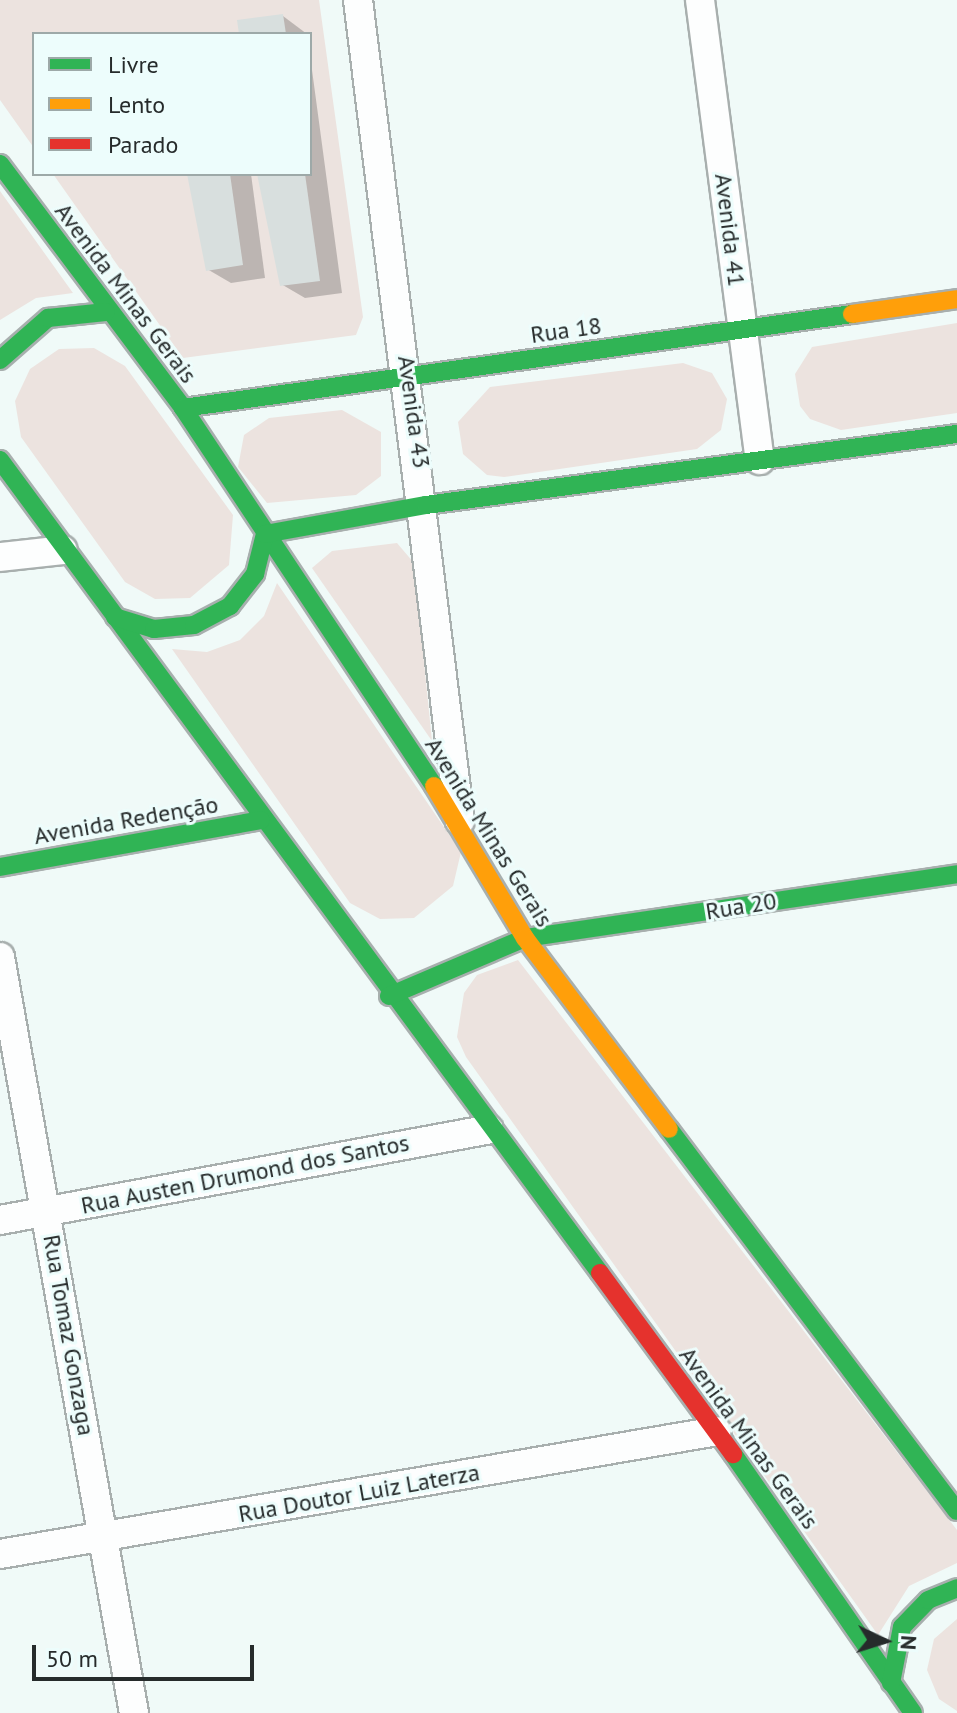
<!DOCTYPE html>
<html>
<head>
<meta charset="utf-8">
<style>
  body { margin:0 }
  #map { position:relative; width:957px; height:1713px; overflow:hidden; background:#f0faf8; font-family:"PT Sans",sans-serif }
  div>[style] { position:absolute }
  [style*='--x'] { left:calc(var(--x)*1px); top:calc(var(--y)*1px); width:calc(var(--w)*1px); rotate:calc(var(--a)*1deg) }
  .green>* { inset:0; background:#ece3df }
  .shadow>* { inset:0; background:#0003 }
  .building>* { inset:0; background:#d8dfde }
  .roads { filter:drop-shadow(2px 0 #a8afae) drop-shadow(-2px 0 #a8afae) drop-shadow(0 2px #a8afae) drop-shadow(0 -2px #a8afae) }
  .street>* { height:28px; margin:-14px; padding:0 14px; transform-origin:14px; border-radius:14px; background:#fdfefe }
  .fast>* { height:18px; margin:-9px; padding:0 9px; transform-origin:9px; border-radius:9px; background:#30b455 }
  .slow>* { height:18px; margin:-9px; padding:0 9px; transform-origin:9px; border-radius:9px; background:#ff9f0a }
  .jam>* { height:18px; margin:-9px; padding:0 9px; transform-origin:9px; border-radius:9px; background:#e5322d }
  span { translate:-50% -50%; white-space:nowrap; text-align:center; line-height:1.15; -webkit-text-stroke:6px #edfdfc; paint-order:stroke }
  .street-label { font-size:24px; color:#262b2b }
  .legend { position:absolute; left:32px; top:32px; width:280px; height:144px; box-sizing:border-box; background:#edfdfc; border:2px solid #9da9a8; margin:0; padding:10px 14px; list-style:none; font-size:24px; color:#262b2b }
  .legend li { display:flex; align-items:center; gap:16px; height:40px }
  .legend b { width:40px; border:2px solid #9da9a8 }
  .north { position:absolute; left:845px; top:1601px; width:80px; height:80px; -webkit-text-stroke:6px #edfdfc; paint-order:stroke; rotate:94deg; font-size:22px; font-weight:700; line-height:32px; text-align:center; color:#262b2b }
  .north::after { content:''; display:block; margin:auto; width:28px; height:36px; background:#262b2b; clip-path:polygon(50% 0,100% 100%,50% 72%,0 100%) }
  .scale { position:absolute; left:32px; top:1645px; width:222px; height:36px; box-sizing:border-box; border:4px solid #262b2b; border-top:0; padding-left:10px; font-size:24px; line-height:28px; white-space:nowrap; color:#262b2b; -webkit-text-stroke:6px #edfdfc; paint-order:stroke }
</style>
</head>
<body>
<div id="map">
  <div class="green">
    <i style="clip-path:polygon(0 0,319px 0,363px 317px,356px 335px,183px 358px,53px 174px,310px 174px,310px 34px,34px 34px,34px 148px,0 100px)"></i>
    <i style="clip-path:polygon(0 191px,73px 293px,36px 298px,0 320px)"></i>
    <i style="clip-path:polygon(957px 323px,957px 413px,841px 430px,810px 419px,800px 406px,795px 374px,812px 347px)"></i>
    <i style="clip-path:polygon(94px 348px,125px 366px,233px 515px,229px 565px,190px 598px,155px 599px,125px 582px,21px 437px,15px 401px,30px 369px,59px 349px)"></i>
    <i style="clip-path:polygon(683px 363px,712px 373px,727px 399px,721px 430px,697px 449px,504px 477px,487px 475px,463px 454px,458px 422px,490px 387px)"></i>
    <i style="clip-path:polygon(342px 410px,381px 432px,381px 476px,356px 495px,267px 503px,238px 467px,244px 435px,269px 418px)"></i>
    <i style="clip-path:polygon(397px 543px,414px 563px,432px 741px,312px 568px,332px 551px)"></i>
    <i style="clip-path:polygon(277px 583px,461px 852px,453px 886px,414px 918px,380px 919px,350px 903px,172px 649px,207px 652px,240px 640px,264px 616px)"></i>
    <i style="clip-path:polygon(518px 960px,957px 1530px,957px 1563px,909px 1586px,878px 1635px,466px 1057px,457px 1037px,464px 993px,477px 975px)"></i>
    <i style="clip-path:polygon(957px 1619px,957px 1711px,939px 1699px,927px 1670px,934px 1639px)"></i>
  </div>
  <div class="shadow">
    <i style="clip-path:polygon(283px 16px,307px 34px,241px 34px)"></i>
    <i style="clip-path:polygon(310px 55px,342px 293px,305px 298px,281px 284px,262px 174px,310px 174px)"></i>
    <i style="clip-path:polygon(192px 174px,251px 174px,265px 278px,231px 283px,207px 269px)"></i>
  </div>
  <div class="building">
    <i style="clip-path:polygon(283px 14px,286px 34px,239px 34px,237px 20px)"></i>
    <i style="clip-path:polygon(187px 174px,230px 174px,243px 265px,206px 271px)"></i>
    <i style="clip-path:polygon(257px 174px,305px 174px,320px 281px,280px 286px)"></i>
  </div>
  <div class="roads">
    <div class="street">
      <i style="--x:358;--y:0;--w:827;--a:82.92"></i>
      <i style="--x:700;--y:0;--w:464;--a:82.6"></i>
      <i style="--x:0;--y:557;--w:63;--a:-6.3"></i>
      <i style="--x:0;--y:957;--w:768;--a:79.95"></i>
      <i style="--x:0;--y:1220;--w:497;--a:-10.5"></i>
      <i style="--x:0;--y:1554;--w:727;--a:-9.73"></i>
    </div>
    <div class="fast">
      <i style="--x:0;--y:164;--w:305;--a:53.1"></i>
      <i style="--x:183;--y:408;--w:454;--a:56.4"></i>
      <i style="--x:0;--y:360;--w:64;--a:-41.2"></i>
      <i style="--x:48;--y:318;--w:58;--a:-5.9"></i>
      <i style="--x:183;--y:408;--w:676;--a:-8"></i>
      <i style="--x:0;--y:460;--w:1010;--a:53.57"></i>
      <i style="--x:115;--y:617;--w:41;--a:17.1"></i>
      <i style="--x:154;--y:629;--w:40;--a:-5.7"></i>
      <i style="--x:194;--y:625;--w:41;--a:-27.8"></i>
      <i style="--x:230;--y:606;--w:41;--a:-52"></i>
      <i style="--x:255;--y:574;--w:41;--a:-76"></i>
      <i style="--x:265;--y:534;--w:164;--a:-10.2"></i>
      <i style="--x:426;--y:505;--w:536;--a:-7.62"></i>
      <i style="--x:0;--y:867;--w:265;--a:-10.2"></i>
      <i style="--x:389;--y:996;--w:148;--a:-23.1"></i>
      <i style="--x:525;--y:938;--w:437;--a:-8.4"></i>
      <i style="--x:669;--y:1129;--w:478;--a:53"></i>
      <i style="--x:733;--y:1454;--w:315;--a:55.2"></i>
      <i style="--x:891;--y:1683;--w:57;--a:-78.9"></i>
      <i style="--x:902;--y:1627;--w:37;--a:-46"></i>
      <i style="--x:928;--y:1600;--w:31;--a:-22"></i>
    </div>
    <div class="slow">
      <i style="--x:852;--y:314;--w:106;--a:-8.1"></i>
      <i style="--x:434;--y:786;--w:177;--a:59.1"></i>
      <i style="--x:525;--y:938;--w:239;--a:53"></i>
    </div>
    <div class="jam">
      <i style="--x:600;--y:1273;--w:225;--a:53.7"></i>
    </div>
  </div>
  <div class="street-label">
    <span style="left:730px;top:230px;rotate:83deg">Avenida 41</span>
    <span style="left:126px;top:293px;rotate:53deg">Avenida Minas Gerais</span>
    <span style="left:566px;top:330px;rotate:-8deg">Rua 18</span>
    <span style="left:414px;top:412px;rotate:82deg">Avenida 43</span>
    <span style="left:126px;top:820px;rotate:-10deg">Avenida Redenção</span>
    <span style="left:489px;top:832px;rotate:58deg">Avenida Minas Gerais</span>
    <span style="left:741px;top:906px;rotate:-9deg">Rua 20</span>
    <span style="left:245px;top:1174px;rotate:-11deg">Rua Austen Drumond dos Santos</span>
    <span style="left:69px;top:1335px;rotate:80deg">Rua Tomaz Gonzaga</span>
    <span style="left:749px;top:1438px;rotate:54deg">Avenida Minas Gerais</span>
    <span style="left:359px;top:1493px;rotate:-10deg">Rua Doutor Luiz Laterza</span>
  </div>
  <ul class="legend">
  <li><b style="height:10px;background:#30b455"></b>Livre</li>
  <li><b style="height:10px;background:#ff9f0a"></b>Lento</li>
  <li><b style="height:10px;background:#e5322d"></b>Parado</li>
  </ul>
  <div class="north">N</div>
  <div class="scale">50 m</div>
</div>
</body>
</html>
